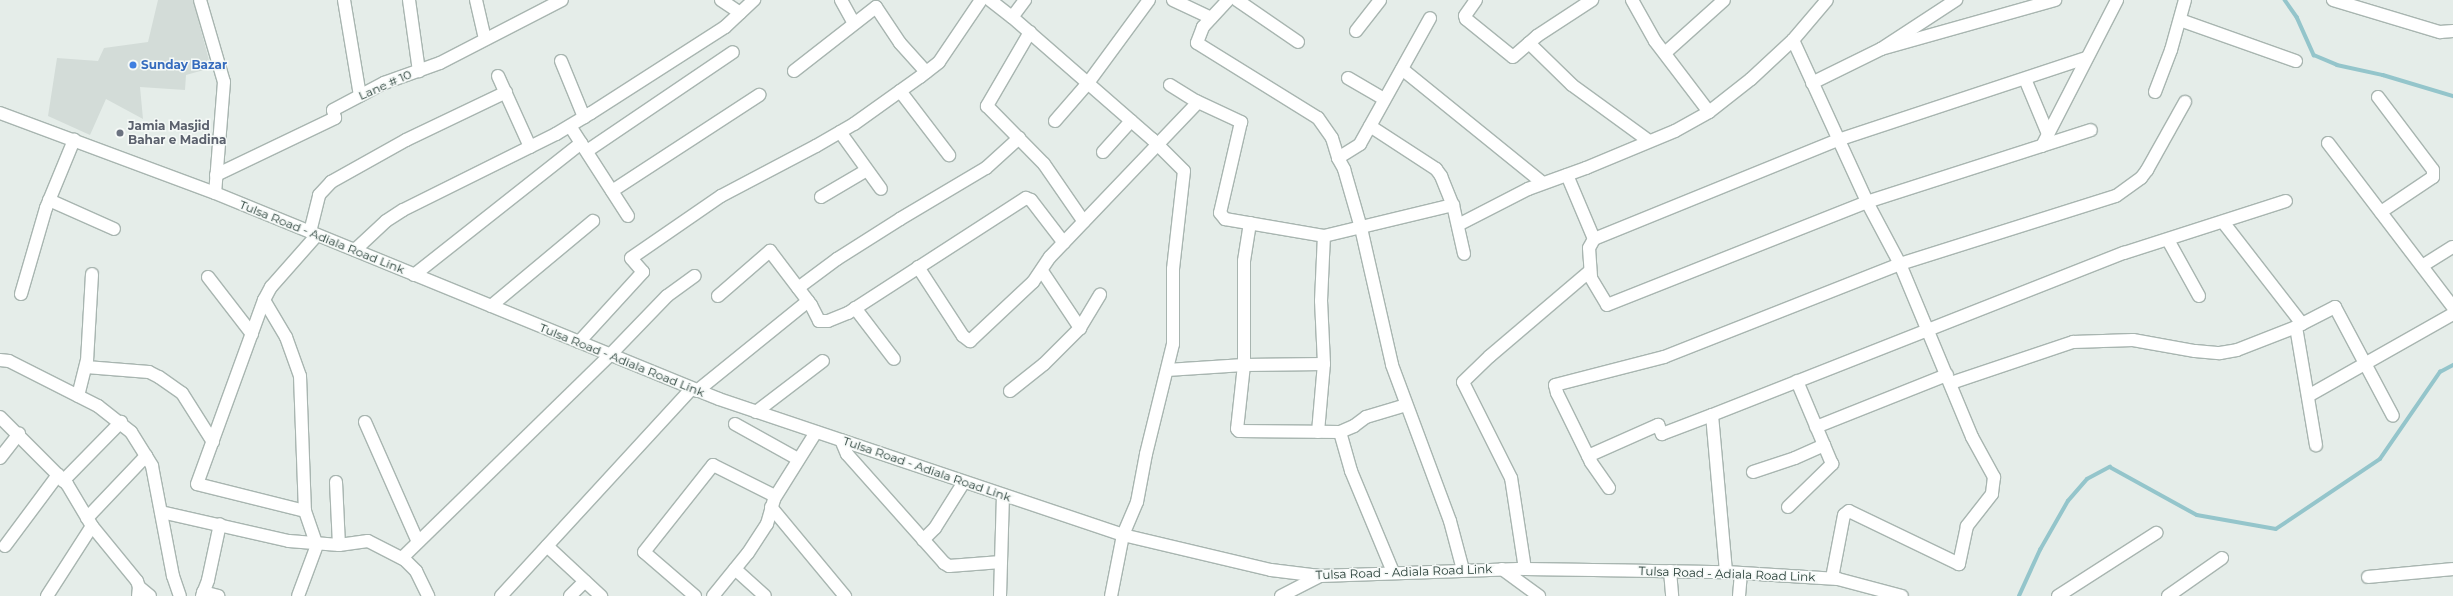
<!DOCTYPE html>
<html>
<head>
<meta charset="utf-8">
<style>
  body { margin:0 }
  #map { position:relative; width:2453px; height:596px; overflow:hidden; background:#e5ede9; font-family:Montserrat,sans-serif }
  div>[style] { position:absolute }
  [style*='--x'] { left:calc(var(--x)*1px); top:calc(var(--y)*1px); width:calc(var(--w)*1px); rotate:calc(var(--a)*1deg) }
  .built>* { inset:0; background:#d3dcd8 }
  .stream>* { height:3.5px; margin:-1.75px; padding:0 1.75px; transform-origin:1.75px; border-radius:1.75px; background:#94c5cb }
  .roads { filter:drop-shadow(1px 0 #a8b5b0) drop-shadow(-1px 0 #a8b5b0) drop-shadow(0 1px #a8b5b0) drop-shadow(0 -1px #a8b5b0) }
  .minor>* { height:12px; margin:-6px; padding:0 6px; transform-origin:6px; border-radius:6px; background:#fff }
  .dots>* { width:11px; height:11px; translate:-50% -50%; box-sizing:border-box; border:2px solid #f5f9f7; border-radius:50% }
  span { translate:-50% -50%; white-space:nowrap; text-align:center; line-height:1.15; -webkit-text-stroke:3px #f5f9f7; paint-order:stroke }
  .shop-label { font-size:12px; color:#366cbe; font-weight:700 }
  .left { translate:0 -50%; text-align:left }
  .street-label { font-size:12px; color:#263d36 }
  .worship-label { font-size:12px; color:#5b616d; font-weight:700 }
</style>
</head>
<body>
<div id="map">
  <div class="built">
    <i style="clip-path:polygon(158px 0,193px 0,211px 68px,186px 75px,185px 90px,140px 87px,143px 119px,106px 99px,90px 135px,48px 116px,57px 58px,98px 61px,104px 48px,148px 42px)"></i>
  </div>
  <div class="stream">
    <i style="--x:2285;--y:0;--w:21;--a:55"></i>
    <i style="--x:2297;--y:17;--w:42;--a:65.9"></i>
    <i style="--x:2314;--y:55;--w:25;--a:23"></i>
    <i style="--x:2337;--y:65;--w:47;--a:12.3"></i>
    <i style="--x:2383;--y:75;--w:73;--a:16.7"></i>
    <i style="--x:2019;--y:596;--w:51;--a:-65.5"></i>
    <i style="--x:2040;--y:550;--w:56;--a:-60.3"></i>
    <i style="--x:2068;--y:501;--w:29;--a:-49"></i>
    <i style="--x:2087;--y:479;--w:26;--a:-28"></i>
    <i style="--x:2110;--y:467;--w:99;--a:28.9"></i>
    <i style="--x:2197;--y:515;--w:80;--a:10"></i>
    <i style="--x:2276;--y:529;--w:125;--a:-33.9"></i>
    <i style="--x:2380;--y:459;--w:106;--a:-55.4"></i>
    <i style="--x:2440;--y:372;--w:15;--a:-28"></i>
  </div>
  <div class="roads">
    <div class="minor">
      <i style="--x:200;--y:0;--w:85;--a:73.7"></i>
      <i style="--x:224;--y:82;--w:111;--a:94.6"></i>
      <i style="--x:344;--y:0;--w:97;--a:80.5"></i>
      <i style="--x:409;--y:0;--w:72;--a:82"></i>
      <i style="--x:476;--y:0;--w:40;--a:77"></i>
      <i style="--x:721;--y:0;--w:23;--a:34"></i>
      <i style="--x:841;--y:0;--w:26;--a:61"></i>
      <i style="--x:990;--y:0;--w:28;--a:38"></i>
      <i style="--x:1025;--y:0;--w:21;--a:127"></i>
      <i style="--x:1012;--y:17;--w:186;--a:41.1"></i>
      <i style="--x:1152;--y:139;--w:45;--a:45"></i>
      <i style="--x:1184;--y:171;--w:99;--a:96.4"></i>
      <i style="--x:1173;--y:269;--w:75;--a:90"></i>
      <i style="--x:1173;--y:344;--w:113;--a:103.8"></i>
      <i style="--x:1146;--y:454;--w:49;--a:100.6"></i>
      <i style="--x:1137;--y:502;--w:36;--a:113"></i>
      <i style="--x:1123;--y:535;--w:62;--a:101.1"></i>
      <i style="--x:1173;--y:0;--w:42;--a:25.3"></i>
      <i style="--x:1228;--y:0;--w:37;--a:133"></i>
      <i style="--x:1203;--y:27;--w:17;--a:111"></i>
      <i style="--x:1197;--y:43;--w:142;--a:31.8"></i>
      <i style="--x:1318;--y:118;--w:24;--a:55"></i>
      <i style="--x:1332;--y:138;--w:21;--a:73"></i>
      <i style="--x:1338;--y:158;--w:13;--a:61"></i>
      <i style="--x:1344;--y:169;--w:61;--a:73.9"></i>
      <i style="--x:1361;--y:228;--w:140;--a:77.2"></i>
      <i style="--x:1392;--y:365;--w:166;--a:69.6"></i>
      <i style="--x:1450;--y:521;--w:51;--a:75.1"></i>
      <i style="--x:1237;--y:0;--w:74;--a:34.5"></i>
      <i style="--x:1476;--y:0;--w:19;--a:125"></i>
      <i style="--x:1465;--y:16;--w:3;--a:72"></i>
      <i style="--x:1466;--y:19;--w:60;--a:39"></i>
      <i style="--x:1513;--y:57;--w:32;--a:-41"></i>
      <i style="--x:1537;--y:36;--w:66;--a:-33.2"></i>
      <i style="--x:1632;--y:0;--w:47;--a:60.7"></i>
      <i style="--x:1655;--y:41;--w:89;--a:52.7"></i>
      <i style="--x:2333;--y:0;--w:112;--a:16.7"></i>
      <i style="--x:2440;--y:32;--w:13;--a:-4"></i>
      <i style="--x:2180;--y:20;--w:123;--a:19.5"></i>
      <i style="--x:1356;--y:31;--w:39;--a:-52"></i>
      <i style="--x:1030;--y:32;--w:86;--a:120.2"></i>
      <i style="--x:987;--y:106;--w:81;--a:45.5"></i>
      <i style="--x:1044;--y:164;--w:70;--a:55.4"></i>
      <i style="--x:1793;--y:40;--w:178;--a:65.4"></i>
      <i style="--x:1867;--y:202;--w:70;--a:62"></i>
      <i style="--x:1900;--y:264;--w:187;--a:67.4"></i>
      <i style="--x:1972;--y:437;--w:46;--a:61.2"></i>
      <i style="--x:1994;--y:477;--w:17;--a:97"></i>
      <i style="--x:1992;--y:494;--w:41;--a:128"></i>
      <i style="--x:1967;--y:526;--w:39;--a:102"></i>
      <i style="--x:1959;--y:564;--w:122;--a:-154.3"></i>
      <i style="--x:1849;--y:511;--w:6;--a:141"></i>
      <i style="--x:1844;--y:515;--w:64;--a:100.8"></i>
      <i style="--x:1529;--y:43;--w:60;--a:44.3"></i>
      <i style="--x:1572;--y:85;--w:95;--a:36"></i>
      <i style="--x:1881;--y:49;--w:181;--a:-15.7"></i>
      <i style="--x:1665;--y:53;--w:79;--a:-41.9"></i>
      <i style="--x:561;--y:61;--w:61;--a:67.7"></i>
      <i style="--x:1402;--y:69;--w:181;--a:39"></i>
      <i style="--x:794;--y:71;--w:104;--a:-38"></i>
      <i style="--x:876;--y:7;--w:43;--a:56.3"></i>
      <i style="--x:900;--y:43;--w:39;--a:48"></i>
      <i style="--x:498;--y:76;--w:78;--a:65.7"></i>
      <i style="--x:1348;--y:78;--w:42;--a:30.3"></i>
      <i style="--x:2025;--y:79;--w:60;--a:67.3"></i>
      <i style="--x:1812;--y:83;--w:77;--a:-26.2"></i>
      <i style="--x:1881;--y:49;--w:90;--a:-33.2"></i>
      <i style="--x:1170;--y:85;--w:31;--a:32"></i>
      <i style="--x:1196;--y:101;--w:50;--a:25"></i>
      <i style="--x:1241;--y:122;--w:93;--a:103"></i>
      <i style="--x:1220;--y:213;--w:8;--a:50"></i>
      <i style="--x:1225;--y:219;--w:100;--a:9.7"></i>
      <i style="--x:1324;--y:236;--w:133;--a:-13.5"></i>
      <i style="--x:900;--y:91;--w:81;--a:52.6"></i>
      <i style="--x:2155;--y:92;--w:45;--a:-69.1"></i>
      <i style="--x:2171;--y:50;--w:52;--a:-74.4"></i>
      <i style="--x:2378;--y:97;--w:91;--a:53"></i>
      <i style="--x:2433;--y:170;--w:7;--a:90"></i>
      <i style="--x:2433;--y:177;--w:63;--a:146.1"></i>
      <i style="--x:0;--y:113;--w:229;--a:20.4"></i>
      <i style="--x:215;--y:193;--w:544;--a:22.23"></i>
      <i style="--x:719;--y:399;--w:426;--a:18.6"></i>
      <i style="--x:1123;--y:535;--w:152;--a:13.3"></i>
      <i style="--x:1271;--y:570;--w:49;--a:7"></i>
      <i style="--x:1320;--y:576;--w:205;--a:-2"></i>
      <i style="--x:1525;--y:569;--w:201;--a:0.9"></i>
      <i style="--x:1726;--y:572;--w:112;--a:3.6"></i>
      <i style="--x:1838;--y:579;--w:66;--a:14.9"></i>
      <i style="--x:1055;--y:121;--w:50;--a:-49"></i>
      <i style="--x:1088;--y:83;--w:103;--a:-53.7"></i>
      <i style="--x:570;--y:126;--w:107;--a:57.2"></i>
      <i style="--x:1370;--y:126;--w:79;--a:33.1"></i>
      <i style="--x:1436;--y:169;--w:9;--a:54"></i>
      <i style="--x:1441;--y:176;--w:31;--a:68"></i>
      <i style="--x:1453;--y:205;--w:50;--a:77.3"></i>
      <i style="--x:840;--y:132;--w:70;--a:54.3"></i>
      <i style="--x:2328;--y:143;--w:206;--a:52.7"></i>
      <i style="--x:2042;--y:146;--w:164;--a:-62.8"></i>
      <i style="--x:587;--y:151;--w:176;--a:-34.1"></i>
      <i style="--x:1103;--y:152;--w:42;--a:-47.9"></i>
      <i style="--x:1338;--y:158;--w:26;--a:-32"></i>
      <i style="--x:1360;--y:144;--w:144;--a:-60.9"></i>
      <i style="--x:216;--y:175;--w:132;--a:-25.6"></i>
      <i style="--x:335;--y:118;--w:8;--a:-104"></i>
      <i style="--x:333;--y:110;--w:58;--a:-27.9"></i>
      <i style="--x:384;--y:83;--w:59;--a:-19.7"></i>
      <i style="--x:440;--y:63;--w:137;--a:-27.3"></i>
      <i style="--x:1567;--y:175;--w:69;--a:67.1"></i>
      <i style="--x:1594;--y:239;--w:10;--a:119"></i>
      <i style="--x:1589;--y:248;--w:30;--a:86"></i>
      <i style="--x:1591;--y:278;--w:31;--a:59"></i>
      <i style="--x:1607;--y:305;--w:280;--a:-21.6"></i>
      <i style="--x:1867;--y:202;--w:235;--a:-17.8"></i>
      <i style="--x:612;--y:191;--w:176;--a:-33.1"></i>
      <i style="--x:821;--y:197;--w:53;--a:-30.4"></i>
      <i style="--x:49;--y:200;--w:71;--a:24"></i>
      <i style="--x:2223;--y:222;--w:129;--a:52.2"></i>
      <i style="--x:1250;--y:223;--w:38;--a:99"></i>
      <i style="--x:1244;--y:261;--w:104;--a:90"></i>
      <i style="--x:1244;--y:365;--w:64;--a:96.2"></i>
      <i style="--x:1237;--y:429;--w:3;--a:45"></i>
      <i style="--x:1239;--y:431;--w:101;--a:0.6"></i>
      <i style="--x:1340;--y:432;--w:15;--a:-23"></i>
      <i style="--x:1354;--y:426;--w:15;--a:-37"></i>
      <i style="--x:1366;--y:417;--w:42;--a:-16.7"></i>
      <i style="--x:1458;--y:225;--w:79;--a:-27.2"></i>
      <i style="--x:1528;--y:189;--w:62;--a:-19.9"></i>
      <i style="--x:1586;--y:168;--w:96;--a:-22.6"></i>
      <i style="--x:1675;--y:131;--w:39;--a:-29"></i>
      <i style="--x:1709;--y:112;--w:53;--a:-38.2"></i>
      <i style="--x:1751;--y:79;--w:57;--a:-42.9"></i>
      <i style="--x:1793;--y:40;--w:52;--a:-49.6"></i>
      <i style="--x:310;--y:232;--w:38;--a:-76"></i>
      <i style="--x:319;--y:195;--w:18;--a:-47"></i>
      <i style="--x:331;--y:182;--w:86;--a:-29.2"></i>
      <i style="--x:406;--y:140;--w:111;--a:-25.6"></i>
      <i style="--x:1594;--y:239;--w:263;--a:-22.1"></i>
      <i style="--x:1838;--y:140;--w:261;--a:-18.3"></i>
      <i style="--x:2168;--y:240;--w:64;--a:61"></i>
      <i style="--x:355;--y:250;--w:42;--a:-43.1"></i>
      <i style="--x:386;--y:221;--w:20;--a:-33"></i>
      <i style="--x:403;--y:210;--w:171;--a:-26.4"></i>
      <i style="--x:556;--y:134;--w:41;--a:-31"></i>
      <i style="--x:591;--y:113;--w:159;--a:-32.7"></i>
      <i style="--x:725;--y:27;--w:40;--a:-43"></i>
      <i style="--x:2422;--y:266;--w:36;--a:-32"></i>
      <i style="--x:918;--y:267;--w:82;--a:56.9"></i>
      <i style="--x:963;--y:336;--w:9;--a:36"></i>
      <i style="--x:970;--y:341;--w:86;--a:-43.1"></i>
      <i style="--x:1033;--y:282;--w:30;--a:-56"></i>
      <i style="--x:1050;--y:257;--w:214;--a:-46.3"></i>
      <i style="--x:1042;--y:271;--w:69;--a:56.3"></i>
      <i style="--x:414;--y:275;--w:213;--a:-38.3"></i>
      <i style="--x:208;--y:277;--w:72;--a:52.3"></i>
      <i style="--x:798;--y:288;--w:49;--a:-36.6"></i>
      <i style="--x:837;--y:259;--w:75;--a:-32.4"></i>
      <i style="--x:900;--y:219;--w:100;--a:-30.7"></i>
      <i style="--x:986;--y:168;--w:45;--a:-42.3"></i>
      <i style="--x:21;--y:294;--w:90;--a:-73.8"></i>
      <i style="--x:46;--y:208;--w:74;--a:-67.6"></i>
      <i style="--x:718;--y:296;--w:69;--a:-40.9"></i>
      <i style="--x:770;--y:251;--w:68;--a:52.8"></i>
      <i style="--x:811;--y:305;--w:18;--a:63"></i>
      <i style="--x:819;--y:321;--w:9;--a:0"></i>
      <i style="--x:828;--y:321;--w:22;--a:-22"></i>
      <i style="--x:848;--y:313;--w:212;--a:-32.9"></i>
      <i style="--x:1026;--y:198;--w:5;--a:22"></i>
      <i style="--x:1031;--y:200;--w:54;--a:52.5"></i>
      <i style="--x:264;--y:300;--w:43;--a:59.3"></i>
      <i style="--x:286;--y:337;--w:41;--a:70.3"></i>
      <i style="--x:300;--y:376;--w:135;--a:87.9"></i>
      <i style="--x:305;--y:511;--w:36;--a:71"></i>
      <i style="--x:317;--y:545;--w:54;--a:110.4"></i>
      <i style="--x:491;--y:306;--w:133;--a:-39.8"></i>
      <i style="--x:855;--y:308;--w:64;--a:52.6"></i>
      <i style="--x:2296;--y:327;--w:120;--a:80.4"></i>
      <i style="--x:579;--y:342;--w:95;--a:-47.6"></i>
      <i style="--x:643;--y:272;--w:18;--a:-131"></i>
      <i style="--x:631;--y:258;--w:109;--a:-34.6"></i>
      <i style="--x:721;--y:196;--w:107;--a:-27.8"></i>
      <i style="--x:816;--y:146;--w:44;--a:-30.1"></i>
      <i style="--x:854;--y:124;--w:81;--a:-35.5"></i>
      <i style="--x:920;--y:77;--w:24;--a:-38"></i>
      <i style="--x:939;--y:62;--w:75;--a:-55.9"></i>
      <i style="--x:0;--y:360;--w:9;--a:6"></i>
      <i style="--x:9;--y:361;--w:100;--a:26.8"></i>
      <i style="--x:98;--y:406;--w:42;--a:38.2"></i>
      <i style="--x:131;--y:432;--w:40;--a:58"></i>
      <i style="--x:152;--y:466;--w:112;--a:79.2"></i>
      <i style="--x:173;--y:576;--w:21;--a:71"></i>
      <i style="--x:86;--y:367;--w:63;--a:4.5"></i>
      <i style="--x:149;--y:372;--w:11;--a:27"></i>
      <i style="--x:159;--y:377;--w:28;--a:35"></i>
      <i style="--x:182;--y:393;--w:58;--a:57.7"></i>
      <i style="--x:1167;--y:370;--w:77;--a:-3.7"></i>
      <i style="--x:1244;--y:365;--w:80;--a:-0.7"></i>
      <i style="--x:1951;--y:383;--w:129;--a:-18.6"></i>
      <i style="--x:2073;--y:342;--w:60;--a:-1.9"></i>
      <i style="--x:2133;--y:340;--w:63;--a:10.1"></i>
      <i style="--x:2195;--y:351;--w:25;--a:5"></i>
      <i style="--x:2220;--y:353;--w:17;--a:-10"></i>
      <i style="--x:2237;--y:350;--w:63;--a:-21.3"></i>
      <i style="--x:2296;--y:327;--w:44;--a:-27.1"></i>
      <i style="--x:2335;--y:307;--w:123;--a:62"></i>
      <i style="--x:697;--y:391;--w:143;--a:-39"></i>
      <i style="--x:1010;--y:391;--w:43;--a:-38.5"></i>
      <i style="--x:1044;--y:364;--w:51;--a:-45"></i>
      <i style="--x:1080;--y:328;--w:39;--a:-59"></i>
      <i style="--x:78;--y:396;--w:36;--a:-76"></i>
      <i style="--x:87;--y:361;--w:87;--a:-86.7"></i>
      <i style="--x:2308;--y:396;--w:167;--a:-29.5"></i>
      <i style="--x:756;--y:412;--w:84;--a:-37.3"></i>
      <i style="--x:1712;--y:415;--w:158;--a:84.9"></i>
      <i style="--x:0;--y:417;--w:95;--a:45"></i>
      <i style="--x:67;--y:484;--w:49;--a:59.2"></i>
      <i style="--x:92;--y:526;--w:71;--a:50.7"></i>
      <i style="--x:137;--y:581;--w:6;--a:72"></i>
      <i style="--x:139;--y:587;--w:9;--a:96"></i>
      <i style="--x:365;--y:422;--w:131;--a:66.2"></i>
      <i style="--x:735;--y:424;--w:72;--a:29.1"></i>
      <i style="--x:1816;--y:427;--w:141;--a:-21.7"></i>
      <i style="--x:1318;--y:432;--w:68;--a:-85"></i>
      <i style="--x:1324;--y:364;--w:63;--a:-92.7"></i>
      <i style="--x:1321;--y:301;--w:65;--a:-87.4"></i>
      <i style="--x:1340;--y:432;--w:41;--a:74.2"></i>
      <i style="--x:1351;--y:471;--w:109;--a:67.4"></i>
      <i style="--x:841;--y:440;--w:15;--a:67"></i>
      <i style="--x:847;--y:454;--w:146;--a:48.3"></i>
      <i style="--x:944;--y:563;--w:6;--a:31"></i>
      <i style="--x:949;--y:566;--w:52;--a:-4.4"></i>
      <i style="--x:1588;--y:456;--w:77;--a:-23.9"></i>
      <i style="--x:1658;--y:425;--w:10;--a:66"></i>
      <i style="--x:1662;--y:434;--w:53;--a:-20.8"></i>
      <i style="--x:1712;--y:415;--w:443;--a:-21.5"></i>
      <i style="--x:2124;--y:253;--w:170;--a:-17.8"></i>
      <i style="--x:0;--y:458;--w:31;--a:-52"></i>
      <i style="--x:1753;--y:472;--w:44;--a:-18.4"></i>
      <i style="--x:1795;--y:458;--w:32;--a:-24"></i>
      <i style="--x:63;--y:481;--w:83;--a:-45.5"></i>
      <i style="--x:336;--y:482;--w:63;--a:87.3"></i>
      <i style="--x:1609;--y:488;--w:32;--a:-125"></i>
      <i style="--x:1591;--y:462;--w:77;--a:-116.2"></i>
      <i style="--x:1557;--y:393;--w:8;--a:-104"></i>
      <i style="--x:1555;--y:385;--w:113;--a:-14.4"></i>
      <i style="--x:1664;--y:357;--w:254;--a:-21.5"></i>
      <i style="--x:1900;--y:264;--w:226;--a:-17.5"></i>
      <i style="--x:2116;--y:196;--w:31;--a:-36"></i>
      <i style="--x:2141;--y:178;--w:10;--a:-53"></i>
      <i style="--x:2147;--y:170;--w:78;--a:-60.8"></i>
      <i style="--x:771;--y:507;--w:116;--a:50.3"></i>
      <i style="--x:1788;--y:507;--w:62;--a:-44.3"></i>
      <i style="--x:1832;--y:464;--w:90;--a:-112.9"></i>
      <i style="--x:305;--y:511;--w:111;--a:-166"></i>
      <i style="--x:197;--y:484;--w:196;--a:-70"></i>
      <i style="--x:264;--y:300;--w:15;--a:-62"></i>
      <i style="--x:271;--y:287;--w:69;--a:-48.5"></i>
      <i style="--x:161;--y:512;--w:131;--a:12.8"></i>
      <i style="--x:289;--y:541;--w:50;--a:4.6"></i>
      <i style="--x:339;--y:545;--w:29;--a:-8"></i>
      <i style="--x:368;--y:541;--w:42;--a:27.2"></i>
      <i style="--x:405;--y:560;--w:16;--a:45"></i>
      <i style="--x:416;--y:571;--w:28;--a:64"></i>
      <i style="--x:87;--y:518;--w:86;--a:-46.4"></i>
      <i style="--x:923;--y:540;--w:17;--a:-45"></i>
      <i style="--x:935;--y:528;--w:54;--a:-57.8"></i>
      <i style="--x:5;--y:546;--w:89;--a:-53.3"></i>
      <i style="--x:547;--y:546;--w:74;--a:42.8"></i>
      <i style="--x:402;--y:558;--w:291;--a:-44.3"></i>
      <i style="--x:610;--y:355;--w:82;--a:-46"></i>
      <i style="--x:667;--y:296;--w:34;--a:-36"></i>
      <i style="--x:735;--y:569;--w:40;--a:42"></i>
      <i style="--x:1502;--y:569;--w:46;--a:36.1"></i>
      <i style="--x:1525;--y:569;--w:92;--a:-98.7"></i>
      <i style="--x:1511;--y:478;--w:107;--a:-116.6"></i>
      <i style="--x:1463;--y:382;--w:37;--a:-44"></i>
      <i style="--x:1490;--y:356;--w:131;--a:-40.4"></i>
      <i style="--x:1670;--y:571;--w:25;--a:85"></i>
      <i style="--x:2368;--y:577;--w:85;--a:-5.4"></i>
      <i style="--x:139;--y:587;--w:14;--a:39"></i>
      <i style="--x:203;--y:592;--w:16;--a:15"></i>
      <i style="--x:47;--y:596;--w:83;--a:-57.3"></i>
      <i style="--x:202;--y:596;--w:17;--a:-69"></i>
      <i style="--x:208;--y:580;--w:57;--a:-77.9"></i>
      <i style="--x:501;--y:596;--w:282;--a:-47.4"></i>
      <i style="--x:570;--y:596;--w:21;--a:-45"></i>
      <i style="--x:695;--y:596;--w:67;--a:-139.2"></i>
      <i style="--x:644;--y:552;--w:111;--a:-51.6"></i>
      <i style="--x:713;--y:465;--w:69;--a:26.6"></i>
      <i style="--x:713;--y:596;--w:55;--a:-50.9"></i>
      <i style="--x:748;--y:553;--w:35;--a:-57"></i>
      <i style="--x:767;--y:524;--w:26;--a:-74"></i>
      <i style="--x:774;--y:499;--w:79;--a:-57.9"></i>
      <i style="--x:1000;--y:596;--w:101;--a:-88.3"></i>
      <i style="--x:1281;--y:596;--w:44;--a:-27.1"></i>
      <i style="--x:1739;--y:596;--w:23;--a:-85"></i>
      <i style="--x:2058;--y:596;--w:117;--a:-32.7"></i>
      <i style="--x:2168;--y:596;--w:66;--a:-35.1"></i>
    </div>
  </div>
  <div class="dots">
    <i style="left:133px;top:65px;background:#3f7fe0"></i>
    <i style="left:120px;top:133px;background:#6b7280"></i>
  </div>
  <div class="shop-label">
    <span class="left" style="left:141px;top:65px">Sunday Bazar</span>
  </div>
  <div class="street-label">
    <span style="left:385px;top:85px;rotate:-24deg">Lane # 10</span>
    <span style="left:322px;top:237px;rotate:22deg">Tulsa Road - Adiala Road Link</span>
    <span style="left:622px;top:360px;rotate:22deg">Tulsa Road - Adiala Road Link</span>
    <span style="left:927px;top:469px;rotate:19deg">Tulsa Road - Adiala Road Link</span>
    <span style="left:1404px;top:572px;rotate:-2deg">Tulsa Road - Adiala Road Link</span>
    <span style="left:1727px;top:574px;rotate:2deg">Tulsa Road - Adiala Road Link</span>
  </div>
  <div class="worship-label">
    <span class="left" style="left:128px;top:133px">Jamia Masjid<br>Bahar e Madina</span>
  </div>
</div>
</body>
</html>
